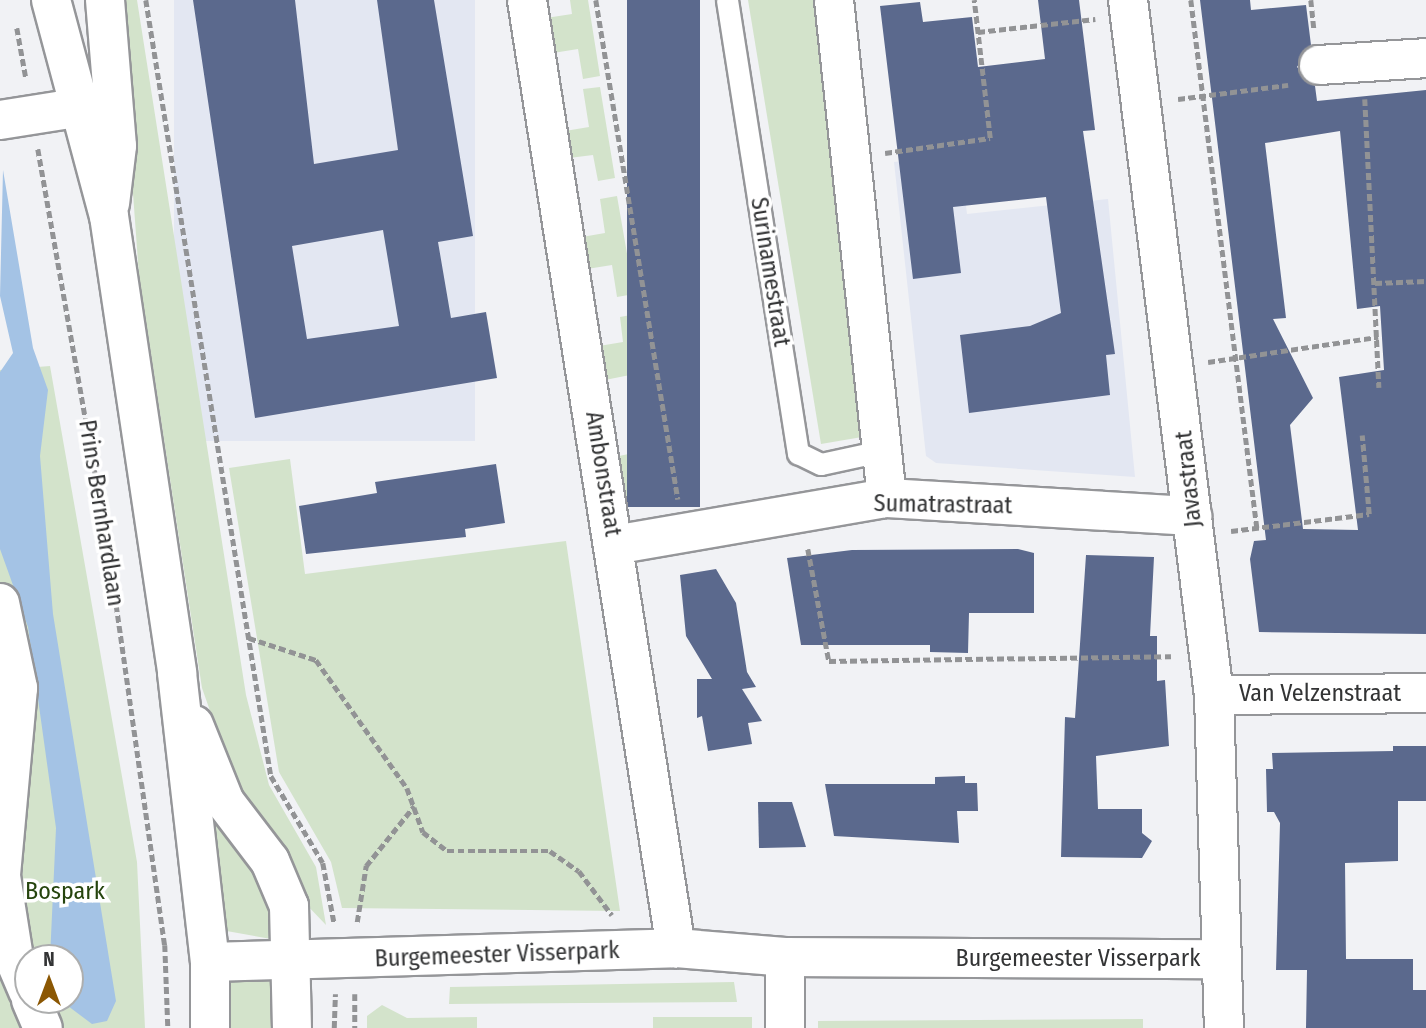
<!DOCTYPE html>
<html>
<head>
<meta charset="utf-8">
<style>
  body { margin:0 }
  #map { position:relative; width:1426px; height:1028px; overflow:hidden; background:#f1f2f5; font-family:"Fira Sans Condensed",sans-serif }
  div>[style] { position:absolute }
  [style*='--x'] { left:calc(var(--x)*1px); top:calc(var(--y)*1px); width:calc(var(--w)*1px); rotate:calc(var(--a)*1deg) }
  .built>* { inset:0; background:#e3e7f2; transform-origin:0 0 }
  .green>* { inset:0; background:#d3e3cb; transform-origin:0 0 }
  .water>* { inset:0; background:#a4c3e5 }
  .building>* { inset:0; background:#5b698d; transform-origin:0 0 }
  .path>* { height:4.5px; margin-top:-2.25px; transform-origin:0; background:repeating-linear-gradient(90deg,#929395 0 7px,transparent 0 10.5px) }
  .roads { filter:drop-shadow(2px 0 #959699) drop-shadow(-2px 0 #959699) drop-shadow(0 2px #959699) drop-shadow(0 -2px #959699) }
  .lane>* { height:21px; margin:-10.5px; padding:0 10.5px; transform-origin:10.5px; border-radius:10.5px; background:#fff }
  .street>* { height:38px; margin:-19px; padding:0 19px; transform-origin:19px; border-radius:19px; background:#fff }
  .secondary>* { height:38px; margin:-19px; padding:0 19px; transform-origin:19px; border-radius:19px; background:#fff }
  span { translate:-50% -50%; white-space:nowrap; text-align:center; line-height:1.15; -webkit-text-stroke:7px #fff; paint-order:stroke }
  .street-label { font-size:24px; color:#333435 }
  .park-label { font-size:24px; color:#25440d }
  .north { position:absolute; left:14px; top:944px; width:70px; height:70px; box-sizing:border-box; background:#fff; border:2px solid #adaeae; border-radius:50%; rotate:0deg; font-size:19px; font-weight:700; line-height:28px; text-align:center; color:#333435 }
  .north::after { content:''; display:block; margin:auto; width:24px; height:32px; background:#8b5703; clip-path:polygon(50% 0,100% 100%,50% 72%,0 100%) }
</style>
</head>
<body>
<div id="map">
  <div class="built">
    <i style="left:174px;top:0;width:301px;height:441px"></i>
    <i style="clip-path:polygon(960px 155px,967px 214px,1108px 199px,1135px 477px,936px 463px,926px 456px,894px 162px)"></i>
  </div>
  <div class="green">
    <i style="clip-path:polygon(119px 0,137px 0,246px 695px,269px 785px,316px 867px,326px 925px,304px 902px,241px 799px,202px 688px,139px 276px)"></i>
    <i style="clip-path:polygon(570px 0,588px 0,600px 76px,583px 79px,578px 49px,553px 53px,546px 18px,572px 14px)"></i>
    <i style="clip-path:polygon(748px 0,821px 0,862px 437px,821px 444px)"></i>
    <i style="clip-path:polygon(600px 87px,615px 178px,598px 181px,593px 155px,569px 158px,565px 131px,589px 127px,583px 89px)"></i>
    <i style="clip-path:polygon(617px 196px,634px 294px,617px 297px,612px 265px,587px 269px,582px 237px,605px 233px,600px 199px)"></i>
    <i style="clip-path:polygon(636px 314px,653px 406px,636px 409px,630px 375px,605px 380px,599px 346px,623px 342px,620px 317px)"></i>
    <i style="clip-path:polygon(evenodd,50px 366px,137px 862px,145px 1028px,0 1028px,0 370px,50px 366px,28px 958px,70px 958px,70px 1000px,28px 1000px,28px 958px)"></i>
    <i style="clip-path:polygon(654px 412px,666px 491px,625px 498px,619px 456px,643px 451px,637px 415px)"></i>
    <i style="clip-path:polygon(290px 459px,305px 574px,566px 541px,620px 911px,342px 908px,331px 862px,279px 772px,229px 468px)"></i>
    <i style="clip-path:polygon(206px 794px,261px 871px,277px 940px,221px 930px)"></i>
    <i style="left:227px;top:980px;width:48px;height:48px;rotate:1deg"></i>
    <i style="clip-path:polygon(734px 982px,737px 1002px,449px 1004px,450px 987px)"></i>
    <i style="clip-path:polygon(382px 1005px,407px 1018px,477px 1017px,477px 1028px,367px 1028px,367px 1016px)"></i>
    <i style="left:653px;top:1017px;width:99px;height:11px"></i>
    <i style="clip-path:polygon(1143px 1019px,1143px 1028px,818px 1028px,818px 1021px)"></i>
  </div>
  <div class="water">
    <i style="clip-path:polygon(3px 170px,33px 348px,48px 390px,40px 456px,53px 614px,116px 1001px,107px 1021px,92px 1024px,60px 1000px,70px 1000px,70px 958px,50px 958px,56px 828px,28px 627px,0 549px,0 372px,13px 353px,0 296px)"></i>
  </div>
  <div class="building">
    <i style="clip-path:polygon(evenodd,193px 0,295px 0,314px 164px,398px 150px,377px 0,434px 0,473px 236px,438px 242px,451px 318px,486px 312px,497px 378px,255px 418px,193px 0,383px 230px,399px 326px,307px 339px,292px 246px,383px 230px)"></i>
    <i style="left:627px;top:0;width:73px;height:507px"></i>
    <i style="clip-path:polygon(1038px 0,1079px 0,1095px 130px,1083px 131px,1115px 354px,1106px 355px,1110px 395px,969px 413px,960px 335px,1030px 326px,1061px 313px,1046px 197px,953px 207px,961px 273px,913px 279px,880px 6px,920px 2px,923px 22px,972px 17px,978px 67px,1045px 59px)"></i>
    <i style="clip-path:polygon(evenodd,1200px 0,1250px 0,1251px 10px,1306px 5px,1311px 45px,1297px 67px,1315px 86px,1317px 101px,1426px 90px,1426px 634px,1259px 632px,1250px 559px,1254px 541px,1266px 540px,1200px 0,1340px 131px,1357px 309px,1380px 306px,1384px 370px,1339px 377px,1358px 530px,1303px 529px,1290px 425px,1313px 398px,1273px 319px,1286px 318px,1265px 143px,1340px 131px)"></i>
    <i style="clip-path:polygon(496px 464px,505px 523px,465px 529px,466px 537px,306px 554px,299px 506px,377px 493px,375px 482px)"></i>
    <i style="clip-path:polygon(1018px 549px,1034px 553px,1034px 613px,969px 613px,968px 653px,930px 652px,930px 645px,801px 645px,787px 558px,852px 550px)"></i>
    <i style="clip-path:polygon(1086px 555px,1154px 557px,1150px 636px,1157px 636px,1157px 681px,1165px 680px,1169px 746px,1096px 756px,1098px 809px,1142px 809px,1142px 833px,1152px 841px,1142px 858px,1061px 857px,1065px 717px,1075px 718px)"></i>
    <i style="clip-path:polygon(716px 569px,736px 603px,747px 672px,756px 687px,742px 689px,762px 721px,748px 723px,752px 744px,708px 751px,702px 716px,697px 718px,697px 679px,712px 679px,686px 636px,680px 575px)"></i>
    <i style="clip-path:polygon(1393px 746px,1426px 746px,1426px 801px,1398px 801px,1398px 861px,1345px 863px,1346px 959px,1413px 959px,1413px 990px,1426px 990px,1426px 1028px,1306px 1028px,1307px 970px,1276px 970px,1280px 823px,1274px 812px,1267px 812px,1266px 769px,1273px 769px,1272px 753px,1393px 751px)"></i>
    <i style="clip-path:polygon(965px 776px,965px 783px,977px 783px,978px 811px,957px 811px,959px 843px,834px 836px,825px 784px,935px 784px,935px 777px)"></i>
    <i style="clip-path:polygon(758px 802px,792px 802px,806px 847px,759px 848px)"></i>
  </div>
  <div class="path">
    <i style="--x:146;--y:0;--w:786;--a:80.85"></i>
    <i style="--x:271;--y:776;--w:101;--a:59.1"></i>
    <i style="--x:323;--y:863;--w:60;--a:79.4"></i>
    <i style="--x:596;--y:0;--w:506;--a:80.67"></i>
    <i style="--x:1191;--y:0;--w:532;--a:82.87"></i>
    <i style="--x:1311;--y:0;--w:30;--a:84"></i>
    <i style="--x:17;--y:28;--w:51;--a:79.8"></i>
    <i style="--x:978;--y:32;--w:118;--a:-6.3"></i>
    <i style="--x:1178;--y:99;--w:111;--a:-7.3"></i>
    <i style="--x:1365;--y:99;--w:289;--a:87.2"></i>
    <i style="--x:38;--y:149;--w:410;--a:80"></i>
    <i style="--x:109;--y:553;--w:396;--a:81.9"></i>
    <i style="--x:165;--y:945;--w:83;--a:87.9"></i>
    <i style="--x:885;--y:153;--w:106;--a:-8.1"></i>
    <i style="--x:990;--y:138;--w:139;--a:-96.6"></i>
    <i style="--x:1375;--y:283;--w:51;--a:-2.2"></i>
    <i style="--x:1208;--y:362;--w:172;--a:-8.4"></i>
    <i style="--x:1231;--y:531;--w:139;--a:-7"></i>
    <i style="--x:1369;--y:514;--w:79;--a:-95.1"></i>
    <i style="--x:808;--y:549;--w:114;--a:79.4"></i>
    <i style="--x:829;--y:661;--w:342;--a:-0.8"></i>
    <i style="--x:249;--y:638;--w:71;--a:18.2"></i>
    <i style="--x:316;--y:660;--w:157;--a:54.6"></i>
    <i style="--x:407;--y:788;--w:47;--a:70"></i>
    <i style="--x:423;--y:832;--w:31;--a:38"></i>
    <i style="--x:447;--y:851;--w:103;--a:0"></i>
    <i style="--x:550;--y:851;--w:35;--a:35"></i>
    <i style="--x:579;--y:871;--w:55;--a:53.1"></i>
    <i style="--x:357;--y:922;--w:57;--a:-80.9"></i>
    <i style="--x:366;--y:866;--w:77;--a:-51.3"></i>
    <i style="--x:355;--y:994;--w:34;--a:90"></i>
    <i style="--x:334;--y:1028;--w:34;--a:-88"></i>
  </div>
  <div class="roads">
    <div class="lane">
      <i style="--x:727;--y:0;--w:459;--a:81.1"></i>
      <i style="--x:798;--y:453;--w:25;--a:26"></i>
      <i style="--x:821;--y:464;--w:66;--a:-12.2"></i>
    </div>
    <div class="street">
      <i style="--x:527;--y:0;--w:960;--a:81.07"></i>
      <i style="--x:834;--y:0;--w:501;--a:83.93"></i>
      <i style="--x:1128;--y:0;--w:700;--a:82.95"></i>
      <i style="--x:1214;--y:695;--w:333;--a:88.3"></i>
      <i style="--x:1319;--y:65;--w:107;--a:-3.7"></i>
      <i style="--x:0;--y:120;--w:77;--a:-9"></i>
      <i style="--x:614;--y:545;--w:277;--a:-9.8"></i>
      <i style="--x:887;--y:498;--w:306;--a:3.4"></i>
      <i style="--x:0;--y:603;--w:87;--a:78"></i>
      <i style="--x:18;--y:688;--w:189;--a:95.2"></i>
      <i style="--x:1;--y:876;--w:83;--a:81"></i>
      <i style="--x:14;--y:958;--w:36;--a:67"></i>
      <i style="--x:1214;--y:695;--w:212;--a:-0.5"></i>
      <i style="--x:785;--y:957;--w:71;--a:90"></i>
      <i style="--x:210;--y:962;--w:466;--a:-1.7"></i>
      <i style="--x:676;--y:948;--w:109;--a:4.7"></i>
      <i style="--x:785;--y:957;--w:434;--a:0.3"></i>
      <i style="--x:31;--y:1000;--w:30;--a:67"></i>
    </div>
    <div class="secondary">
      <i style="--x:51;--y:0;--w:224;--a:75"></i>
      <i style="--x:109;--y:216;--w:462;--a:81.5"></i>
      <i style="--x:177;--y:673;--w:291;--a:83.5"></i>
      <i style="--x:210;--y:962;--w:66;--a:90"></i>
      <i style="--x:105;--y:0;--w:146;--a:85.3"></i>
      <i style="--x:117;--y:146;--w:58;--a:96.9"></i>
      <i style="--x:194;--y:725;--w:83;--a:68.1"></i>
      <i style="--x:225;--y:802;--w:74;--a:52.7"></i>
      <i style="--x:270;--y:861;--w:49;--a:67.1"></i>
      <i style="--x:289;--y:906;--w:122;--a:88.6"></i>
    </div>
  </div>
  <div class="street-label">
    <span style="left:770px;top:272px;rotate:81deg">Surinamestraat</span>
    <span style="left:603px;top:474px;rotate:81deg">Ambonstraat</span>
    <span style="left:1189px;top:479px;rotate:-96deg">Javastraat</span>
    <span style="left:943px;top:505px;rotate:1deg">Sumatrastraat</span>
    <span style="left:101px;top:513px;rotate:81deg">Prins Bernhardlaan</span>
    <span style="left:1320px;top:694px">Van Velzenstraat</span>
    <span style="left:497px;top:955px;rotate:-2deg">Burgemeester Visserpark</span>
    <span style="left:1078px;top:959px">Burgemeester Visserpark</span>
  </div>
  <div class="park-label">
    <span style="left:65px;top:892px">Bospark</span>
  </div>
  <div class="north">N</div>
</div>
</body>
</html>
